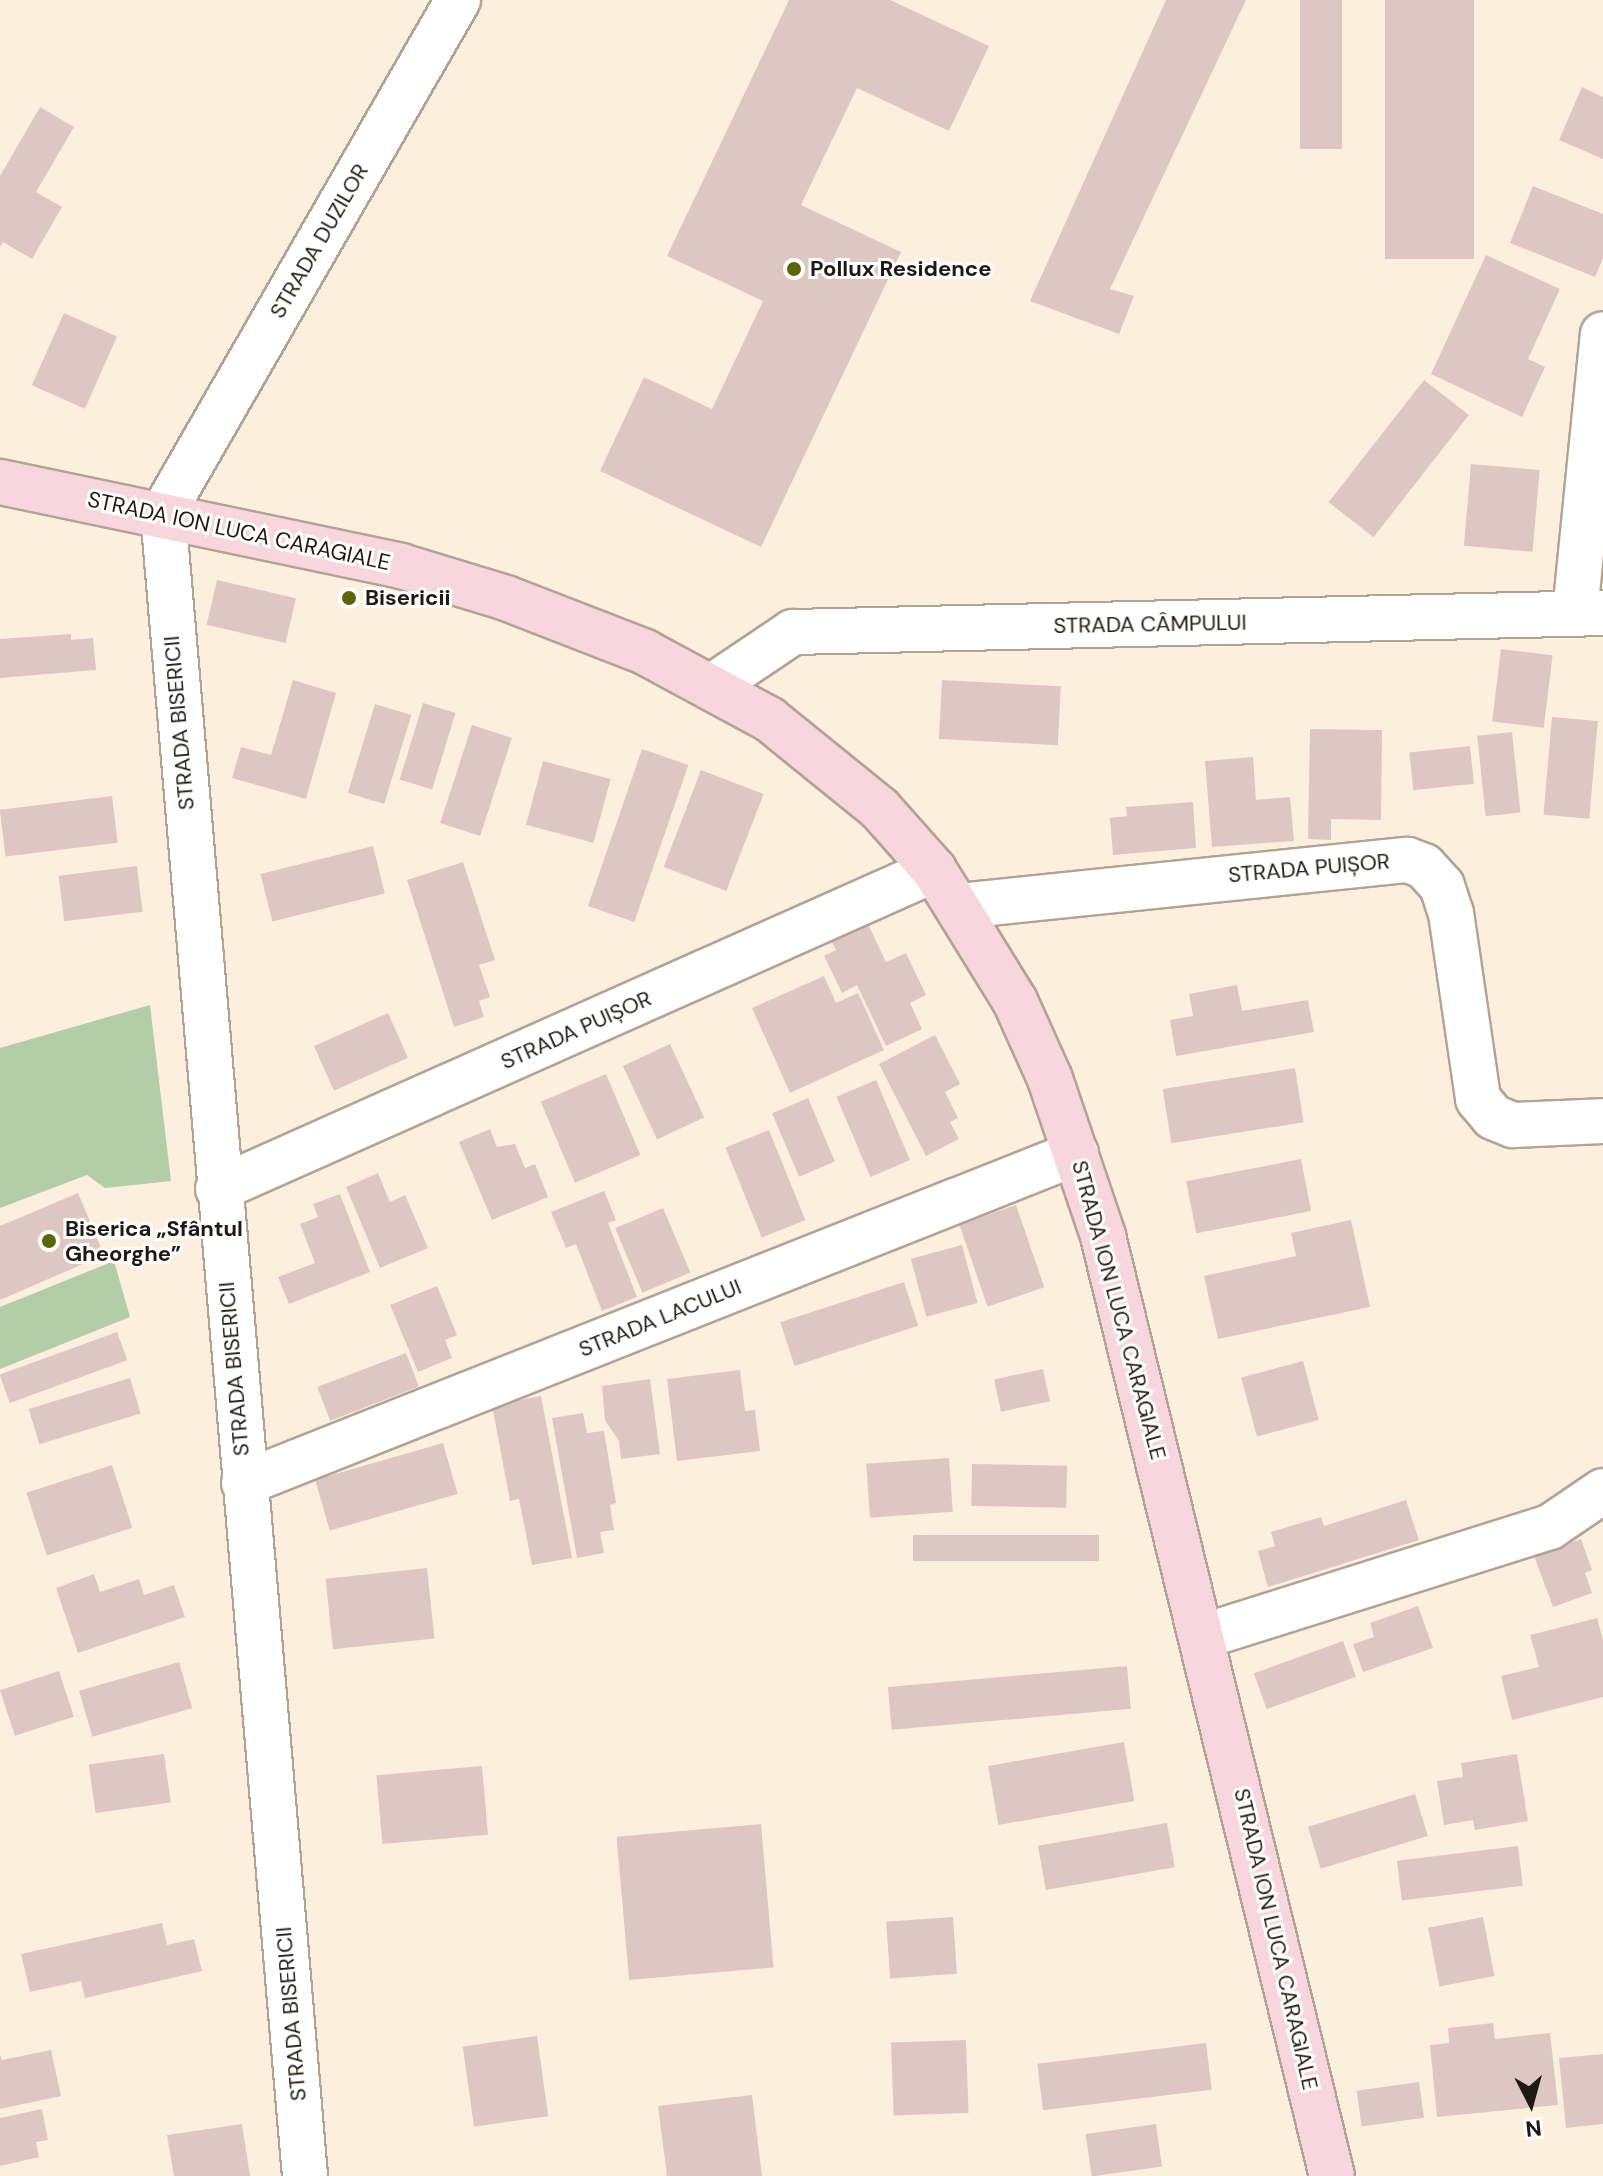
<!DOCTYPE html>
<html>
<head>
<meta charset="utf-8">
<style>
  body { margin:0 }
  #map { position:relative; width:1603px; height:2176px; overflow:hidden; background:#fdefde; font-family:"DM Sans",sans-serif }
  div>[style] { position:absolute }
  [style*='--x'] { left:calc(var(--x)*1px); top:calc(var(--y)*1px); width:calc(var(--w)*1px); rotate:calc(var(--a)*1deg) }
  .green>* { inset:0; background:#b2cda7 }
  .building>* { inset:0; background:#dec7c3; transform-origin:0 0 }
  .roads { filter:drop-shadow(2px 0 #b1a494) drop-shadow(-2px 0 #b1a494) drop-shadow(0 2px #b1a494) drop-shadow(0 -2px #b1a494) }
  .minor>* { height:44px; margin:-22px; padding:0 22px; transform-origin:22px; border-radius:22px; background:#fff }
  .major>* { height:44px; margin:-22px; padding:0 22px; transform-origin:22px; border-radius:22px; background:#f8d6de }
  .dots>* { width:22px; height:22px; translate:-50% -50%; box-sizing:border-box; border:4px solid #fff; border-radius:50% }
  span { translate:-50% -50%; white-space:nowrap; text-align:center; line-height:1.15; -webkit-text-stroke:6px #fff; paint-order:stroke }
  .street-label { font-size:22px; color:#1e1913 }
  .poi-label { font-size:22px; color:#1e1913; font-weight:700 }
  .left { translate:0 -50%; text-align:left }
  .north { position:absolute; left:1491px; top:2064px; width:80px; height:80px; -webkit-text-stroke:6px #fff; paint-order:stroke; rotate:174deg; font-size:22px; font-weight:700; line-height:32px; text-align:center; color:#1e1913 }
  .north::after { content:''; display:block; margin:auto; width:28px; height:36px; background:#1e1913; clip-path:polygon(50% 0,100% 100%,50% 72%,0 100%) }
</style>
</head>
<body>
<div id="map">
  <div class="green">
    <i style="clip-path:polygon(150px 1005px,171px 1181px,105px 1188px,87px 1175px,0 1208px,0 1048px)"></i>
    <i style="clip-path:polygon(114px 1261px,130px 1317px,0 1369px,0 1307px)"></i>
  </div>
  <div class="building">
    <i style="clip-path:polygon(789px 0,890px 0,989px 46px,949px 131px,857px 88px,801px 205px,901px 252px,761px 547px,600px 471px,644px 377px,712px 409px,763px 301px,667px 256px)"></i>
    <i style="clip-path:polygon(1166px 0,1246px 0,1110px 289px,1134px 296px,1119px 334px,1030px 301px)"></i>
    <i style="left:1300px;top:0;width:42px;height:149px"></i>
    <i style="left:1385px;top:0;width:89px;height:259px"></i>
    <i style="clip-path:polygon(1582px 87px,1603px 97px,1603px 159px,1559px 140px)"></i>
    <i style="clip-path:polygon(40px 107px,74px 127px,36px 192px,62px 207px,32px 259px,3px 242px,0 247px,0 176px)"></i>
    <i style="clip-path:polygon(1533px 186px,1603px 214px,1603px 258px,1595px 277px,1510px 243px)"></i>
    <i style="clip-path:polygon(1486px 255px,1560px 289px,1528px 359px,1545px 367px,1522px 417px,1431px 374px)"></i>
    <i style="left:64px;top:313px;width:58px;height:79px;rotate:24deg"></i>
    <i style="left:1424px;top:380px;width:57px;height:155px;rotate:38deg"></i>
    <i style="left:1471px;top:464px;width:69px;height:82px;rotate:5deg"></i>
    <i style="left:217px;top:580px;width:81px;height:46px;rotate:13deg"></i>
    <i style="clip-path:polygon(71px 634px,71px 640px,93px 638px,96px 670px,0 678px,0 639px)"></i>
    <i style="left:1501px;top:649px;width:52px;height:73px;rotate:7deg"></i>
    <i style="clip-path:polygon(293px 680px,336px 693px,306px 799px,232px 778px,241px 747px,271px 755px)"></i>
    <i style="left:942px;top:680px;width:119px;height:59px;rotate:3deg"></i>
    <i style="left:423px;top:703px;width:34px;height:80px;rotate:17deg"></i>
    <i style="left:375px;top:704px;width:38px;height:93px;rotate:17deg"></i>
    <i style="left:1552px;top:717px;width:46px;height:98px;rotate:5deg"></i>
    <i style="left:472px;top:725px;width:42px;height:103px;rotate:18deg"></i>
    <i style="clip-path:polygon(1310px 729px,1382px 730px,1381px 820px,1331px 819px,1331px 840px,1308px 839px)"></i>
    <i style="left:1512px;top:732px;width:81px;height:35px;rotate:84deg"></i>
    <i style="left:1470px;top:746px;width:38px;height:61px;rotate:84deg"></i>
    <i style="left:642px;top:749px;width:49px;height:166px;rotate:19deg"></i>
    <i style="clip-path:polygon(1253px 757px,1256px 800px,1290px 797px,1294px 841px,1212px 847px,1205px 761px)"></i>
    <i style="left:543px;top:761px;width:70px;height:66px;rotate:15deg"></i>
    <i style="left:701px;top:770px;width:67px;height:104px;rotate:21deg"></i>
    <i style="left:112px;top:796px;width:47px;height:113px;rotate:83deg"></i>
    <i style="clip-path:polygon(1193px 802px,1196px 848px,1113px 855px,1110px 818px,1127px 816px,1126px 807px)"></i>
    <i style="left:373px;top:846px;width:49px;height:116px;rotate:76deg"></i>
    <i style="clip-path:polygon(463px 862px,495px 960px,479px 965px,490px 997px,479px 1001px,484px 1017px,454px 1027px,407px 880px)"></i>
    <i style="left:137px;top:866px;width:46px;height:79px;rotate:83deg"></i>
    <i style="clip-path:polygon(866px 920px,886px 962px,906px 953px,926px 995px,910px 1003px,922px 1029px,886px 1046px,857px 985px,842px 993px,824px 956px,836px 950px,830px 938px)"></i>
    <i style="clip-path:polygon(824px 976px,836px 1003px,858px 993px,884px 1050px,790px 1093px,752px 1008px)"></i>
    <i style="clip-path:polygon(1237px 985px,1242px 1011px,1308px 1000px,1314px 1032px,1176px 1056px,1170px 1020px,1193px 1016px,1189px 994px)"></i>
    <i style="left:388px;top:1013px;width:49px;height:81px;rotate:66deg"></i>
    <i style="clip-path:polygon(935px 1035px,960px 1084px,945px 1092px,958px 1118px,950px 1122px,959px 1139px,926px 1156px,879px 1064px)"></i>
    <i style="left:670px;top:1044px;width:81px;height:52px;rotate:65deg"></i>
    <i style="left:1295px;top:1068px;width:55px;height:134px;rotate:81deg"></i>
    <i style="left:606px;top:1074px;width:88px;height:71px;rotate:67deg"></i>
    <i style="left:876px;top:1080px;width:87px;height:43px;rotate:67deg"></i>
    <i style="left:808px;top:1098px;width:69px;height:39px;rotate:67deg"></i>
    <i style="clip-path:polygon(490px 1129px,497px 1147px,515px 1144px,525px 1168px,535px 1164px,548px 1197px,492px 1220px,459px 1142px)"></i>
    <i style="left:769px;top:1130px;width:97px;height:47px;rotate:68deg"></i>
    <i style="left:1301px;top:1159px;width:53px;height:117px;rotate:79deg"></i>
    <i style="clip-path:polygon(378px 1173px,390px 1202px,405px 1195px,428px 1248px,380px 1268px,346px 1187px)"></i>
    <i style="clip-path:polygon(604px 1191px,616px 1220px,608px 1223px,637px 1297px,602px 1311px,576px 1244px,566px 1248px,551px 1212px)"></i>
    <i style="clip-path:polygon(78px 1193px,104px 1255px,0 1300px,0 1226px)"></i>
    <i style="clip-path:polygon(340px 1194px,370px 1272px,289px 1304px,278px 1277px,315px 1263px,300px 1224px,318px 1217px,313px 1204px)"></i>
    <i style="left:1016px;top:1205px;width:87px;height:60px;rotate:71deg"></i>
    <i style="left:663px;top:1208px;width:70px;height:52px;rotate:67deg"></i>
    <i style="clip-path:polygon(1351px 1220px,1370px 1307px,1218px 1339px,1204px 1276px,1296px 1256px,1291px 1233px)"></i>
    <i style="left:962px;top:1245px;width:60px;height:53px;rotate:75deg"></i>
    <i style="left:904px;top:1282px;width:46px;height:130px;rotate:72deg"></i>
    <i style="clip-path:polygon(437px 1286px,457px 1335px,445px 1340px,452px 1358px,418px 1372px,390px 1305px)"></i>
    <i style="left:117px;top:1332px;width:30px;height:125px;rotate:70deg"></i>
    <i style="left:406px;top:1353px;width:36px;height:95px;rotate:69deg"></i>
    <i style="left:1303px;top:1361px;width:61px;height:64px;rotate:75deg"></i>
    <i style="left:1043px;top:1369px;width:33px;height:50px;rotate:78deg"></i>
    <i style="clip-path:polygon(740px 1370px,745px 1411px,755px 1410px,760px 1451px,677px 1461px,667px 1379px)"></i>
    <i style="left:130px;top:1378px;width:37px;height:106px;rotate:73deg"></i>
    <i style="clip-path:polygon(650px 1379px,660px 1454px,621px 1459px,619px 1441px,605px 1420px,602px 1386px)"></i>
    <i style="clip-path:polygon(541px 1396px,572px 1558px,532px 1565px,519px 1499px,510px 1501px,492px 1405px)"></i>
    <i style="clip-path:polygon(583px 1413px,587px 1433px,604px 1431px,616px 1503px,610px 1505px,614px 1530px,600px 1532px,604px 1553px,577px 1558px,552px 1418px)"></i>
    <i style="left:443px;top:1443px;width:53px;height:133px;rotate:74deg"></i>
    <i style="left:949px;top:1458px;width:54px;height:83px;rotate:86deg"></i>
    <i style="left:972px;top:1464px;width:95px;height:42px;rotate:1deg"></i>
    <i style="left:112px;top:1465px;width:66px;height:90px;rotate:72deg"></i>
    <i style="clip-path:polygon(1406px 1500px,1419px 1540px,1268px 1587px,1258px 1551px,1275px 1546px,1271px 1532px,1321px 1517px,1324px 1526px)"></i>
    <i style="left:1099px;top:1535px;width:26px;height:186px;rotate:90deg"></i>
    <i style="clip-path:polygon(1581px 1539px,1592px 1570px,1585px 1573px,1592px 1593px,1553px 1607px,1534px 1556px)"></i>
    <i style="left:427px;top:1568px;width:71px;height:102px;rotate:84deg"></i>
    <i style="clip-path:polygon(94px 1574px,100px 1592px,139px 1579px,144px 1595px,174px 1585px,185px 1617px,78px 1653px,56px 1588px)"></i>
    <i style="clip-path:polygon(1418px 1606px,1433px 1648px,1363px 1672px,1353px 1644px,1374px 1637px,1370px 1623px)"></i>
    <i style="clip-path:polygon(1597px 1618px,1603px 1640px,1603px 1697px,1512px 1720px,1501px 1676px,1539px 1667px,1530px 1635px)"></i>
    <i style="left:1343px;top:1641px;width:38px;height:95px;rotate:70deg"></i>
    <i style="left:179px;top:1662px;width:48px;height:104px;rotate:74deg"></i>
    <i style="left:1127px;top:1666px;width:43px;height:240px;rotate:85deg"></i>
    <i style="left:59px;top:1671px;width:48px;height:62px;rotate:72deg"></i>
    <i style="left:1124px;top:1742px;width:60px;height:138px;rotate:80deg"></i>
    <i style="left:164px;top:1754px;width:49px;height:76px;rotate:82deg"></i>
    <i style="clip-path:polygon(1517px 1754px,1528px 1821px,1475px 1830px,1473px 1820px,1444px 1825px,1437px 1781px,1463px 1777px,1461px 1763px)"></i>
    <i style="left:482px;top:1766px;width:69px;height:106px;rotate:85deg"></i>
    <i style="left:1415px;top:1794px;width:44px;height:112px;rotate:73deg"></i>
    <i style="left:1167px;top:1823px;width:45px;height:131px;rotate:80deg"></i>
    <i style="left:761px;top:1824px;width:144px;height:145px;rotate:85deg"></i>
    <i style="left:1518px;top:1846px;width:40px;height:122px;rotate:83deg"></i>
    <i style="left:953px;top:1917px;width:57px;height:67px;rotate:86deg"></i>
    <i style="left:1483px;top:1917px;width:60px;height:56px;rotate:79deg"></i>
    <i style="clip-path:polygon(162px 1923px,167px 1945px,194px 1939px,202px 1971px,85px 1998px,81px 1981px,30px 1992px,21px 1954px)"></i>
    <i style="clip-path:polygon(1493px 2023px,1495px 2039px,1550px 2033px,1558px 2105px,1437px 2117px,1430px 2045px,1449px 2043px,1448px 2028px)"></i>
    <i style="left:537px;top:2036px;width:81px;height:75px;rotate:82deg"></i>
    <i style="left:966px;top:2040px;width:73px;height:75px;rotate:88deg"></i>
    <i style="left:1206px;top:2043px;width:47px;height:170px;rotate:83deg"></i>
    <i style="clip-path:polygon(51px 2050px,61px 2096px,0 2109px,0 2055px,2px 2060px)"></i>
    <i style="clip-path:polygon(1603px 2054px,1603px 2124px,1566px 2128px,1559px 2058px)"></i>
    <i style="left:1419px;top:2082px;width:36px;height:63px;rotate:82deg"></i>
    <i style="clip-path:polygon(752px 2095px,762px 2176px,667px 2176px,658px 2106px)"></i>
    <i style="clip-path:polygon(42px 2109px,48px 2140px,36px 2142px,39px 2157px,0 2166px,0 2118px)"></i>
    <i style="clip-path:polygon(242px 2124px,250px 2176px,174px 2176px,167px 2135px)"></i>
    <i style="left:1156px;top:2124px;width:43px;height:71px;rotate:82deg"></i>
  </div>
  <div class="roads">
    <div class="minor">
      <i style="--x:1575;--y:613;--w:280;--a:-84.3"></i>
      <i style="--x:714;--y:685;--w:95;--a:-33.9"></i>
      <i style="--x:793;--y:632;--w:810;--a:-1.34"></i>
      <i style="--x:960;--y:906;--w:450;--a:-5.9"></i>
      <i style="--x:1408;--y:860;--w:17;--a:21"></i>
      <i style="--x:1424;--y:866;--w:27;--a:48"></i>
      <i style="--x:1442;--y:886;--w:28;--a:72"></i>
      <i style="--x:1451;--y:913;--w:188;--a:81.7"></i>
      <i style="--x:1478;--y:1099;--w:23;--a:50"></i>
      <i style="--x:1493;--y:1117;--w:22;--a:22"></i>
      <i style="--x:1513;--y:1125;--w:90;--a:-2.5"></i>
      <i style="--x:218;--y:1189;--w:784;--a:-24.01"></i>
      <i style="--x:244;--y:1483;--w:895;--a:-21.63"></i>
      <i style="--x:1204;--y:1636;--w:363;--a:-17.5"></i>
      <i style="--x:1550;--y:1527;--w:64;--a:-34.2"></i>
      <i style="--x:305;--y:2176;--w:1669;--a:-94.88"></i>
      <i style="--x:163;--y:513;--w:592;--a:-60.1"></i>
    </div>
    <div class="major">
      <i style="--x:0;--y:482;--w:410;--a:11.8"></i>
      <i style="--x:401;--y:566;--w:110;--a:16.9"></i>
      <i style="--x:506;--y:598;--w:149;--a:21.2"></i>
      <i style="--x:645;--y:652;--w:141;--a:28.4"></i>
      <i style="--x:769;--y:719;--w:143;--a:39"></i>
      <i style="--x:880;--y:809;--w:81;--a:48.5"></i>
      <i style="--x:934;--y:870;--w:154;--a:58.3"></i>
      <i style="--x:1015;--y:1001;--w:85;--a:65.8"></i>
      <i style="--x:1050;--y:1079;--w:166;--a:71.3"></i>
      <i style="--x:1103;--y:1236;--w:967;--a:76.31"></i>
    </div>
  </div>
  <div class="dots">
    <i style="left:794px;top:269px;background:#5a6609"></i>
    <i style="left:349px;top:598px;background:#5a6609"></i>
    <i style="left:49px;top:1241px;background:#5a6609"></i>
  </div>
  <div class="street-label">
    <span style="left:319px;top:241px;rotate:-60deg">STRADA DUZILOR</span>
    <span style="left:239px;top:531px;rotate:12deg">STRADA ION LUCA CARAGIALE</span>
    <span style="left:1150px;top:624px;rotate:-1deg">STRADA CÂMPULUI</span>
    <span style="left:179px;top:723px;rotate:-95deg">STRADA BISERICII</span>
    <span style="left:1309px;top:868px;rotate:-5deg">STRADA PUIȘOR</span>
    <span style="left:576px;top:1030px;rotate:-24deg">STRADA PUIȘOR</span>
    <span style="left:1119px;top:1310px;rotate:75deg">STRADA ION LUCA CARAGIALE</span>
    <span style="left:660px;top:1318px;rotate:-22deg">STRADA LACULUI</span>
    <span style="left:234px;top:1369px;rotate:-95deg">STRADA BISERICII</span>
    <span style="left:1276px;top:1939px;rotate:77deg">STRADA ION LUCA CARAGIALE</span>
    <span style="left:291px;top:2014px;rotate:-95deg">STRADA BISERICII</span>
  </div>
  <div class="poi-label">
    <span class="left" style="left:810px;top:269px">Pollux Residence</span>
    <span class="left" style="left:365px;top:598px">Bisericii</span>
    <span class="left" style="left:65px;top:1241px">Biserica „Sfântul<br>Gheorghe”</span>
  </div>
  <div class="north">N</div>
</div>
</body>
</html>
